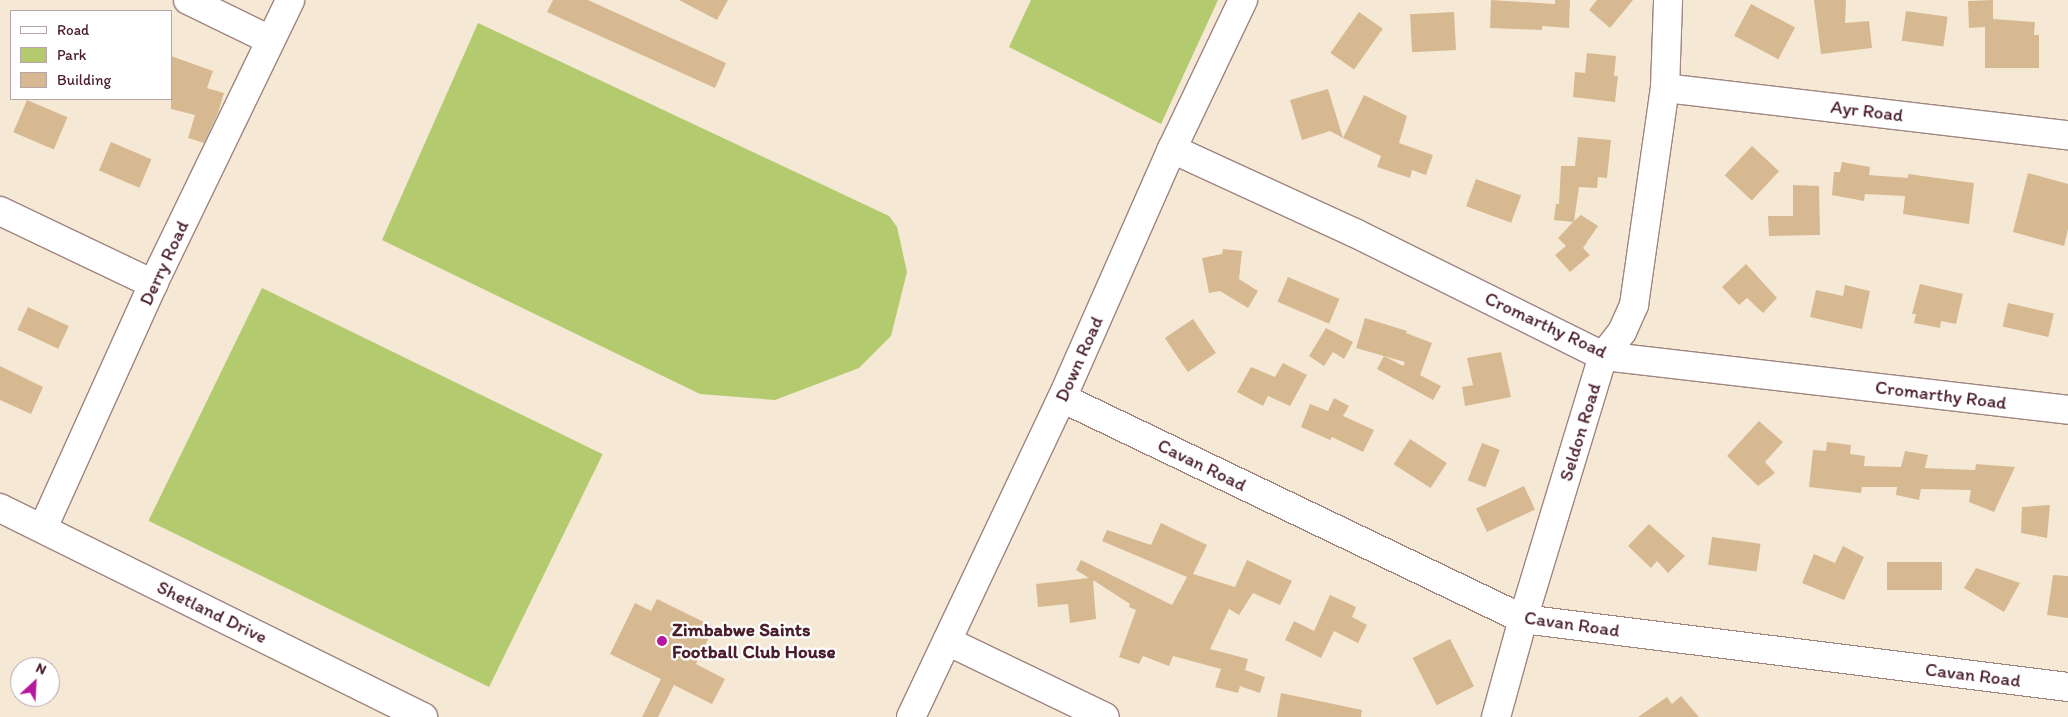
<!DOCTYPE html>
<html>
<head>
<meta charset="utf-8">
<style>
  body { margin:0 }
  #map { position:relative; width:2068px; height:717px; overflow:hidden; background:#f5e9d5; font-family:Itim,sans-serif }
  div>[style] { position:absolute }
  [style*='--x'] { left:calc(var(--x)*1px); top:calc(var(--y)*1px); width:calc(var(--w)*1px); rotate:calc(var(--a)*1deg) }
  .green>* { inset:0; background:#b3ca6f; transform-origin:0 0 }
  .building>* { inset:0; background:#d7b991; transform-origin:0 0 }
  .roads { filter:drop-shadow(1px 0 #a08480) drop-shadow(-1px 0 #a08480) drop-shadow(0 1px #a08480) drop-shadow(0 -1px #a08480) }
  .minor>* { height:28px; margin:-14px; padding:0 14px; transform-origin:14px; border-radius:14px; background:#fff }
  .dots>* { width:14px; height:14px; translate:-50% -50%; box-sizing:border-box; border:2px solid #fff; border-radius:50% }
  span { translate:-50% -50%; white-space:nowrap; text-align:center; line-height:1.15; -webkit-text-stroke:4.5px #fff; paint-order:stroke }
  .street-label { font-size:19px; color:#4a1f2b }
  .poi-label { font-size:19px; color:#4a1f2b; font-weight:700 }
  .left { translate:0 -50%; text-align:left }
  .legend { position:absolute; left:10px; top:10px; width:162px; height:90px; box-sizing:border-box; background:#fff; border:1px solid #b7a5aa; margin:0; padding:6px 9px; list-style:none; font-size:15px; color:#4a1f2b }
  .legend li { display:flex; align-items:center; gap:10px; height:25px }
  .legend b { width:25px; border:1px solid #b7a5aa }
  .north { position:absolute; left:10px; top:657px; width:50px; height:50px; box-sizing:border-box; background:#fff; border:1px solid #b7a5aa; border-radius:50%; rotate:25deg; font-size:14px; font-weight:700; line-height:20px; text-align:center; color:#4a1f2b }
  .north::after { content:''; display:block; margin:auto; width:18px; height:22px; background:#b5179e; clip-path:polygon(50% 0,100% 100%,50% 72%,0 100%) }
</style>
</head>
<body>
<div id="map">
  <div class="green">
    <i style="clip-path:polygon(1031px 0,1218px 0,1161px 124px,1009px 47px)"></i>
    <i style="clip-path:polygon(478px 23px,889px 216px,897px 227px,907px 272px,891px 336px,859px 368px,775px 400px,700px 394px,382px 240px)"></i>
    <i style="left:262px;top:288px;width:379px;height:259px;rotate:26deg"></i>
  </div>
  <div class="building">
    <i style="clip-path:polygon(553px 0,588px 0,726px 63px,715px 88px,547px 12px)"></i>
    <i style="clip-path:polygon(679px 0,728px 0,717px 20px)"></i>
    <i style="clip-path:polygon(1491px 0,1555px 4px,1555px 0,1570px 0,1569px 28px,1542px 26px,1542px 30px,1490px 28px)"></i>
    <i style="clip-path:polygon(1597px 0,1633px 0,1610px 28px,1589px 10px)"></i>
    <i style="clip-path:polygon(1814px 0,1846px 0,1845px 23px,1869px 21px,1872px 48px,1821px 54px)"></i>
    <i style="clip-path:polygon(1993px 0,1993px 19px,2035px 22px,2034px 35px,2039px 35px,2039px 68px,1985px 68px,1985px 27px,1969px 28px,1968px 1px)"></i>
    <i style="left:1751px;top:4px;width:50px;height:36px;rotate:28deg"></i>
    <i style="left:1906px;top:11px;width:42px;height:30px;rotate:8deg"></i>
    <i style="left:1359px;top:12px;width:29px;height:50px;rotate:35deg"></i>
    <i style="left:1454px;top:12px;width:38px;height:44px;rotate:87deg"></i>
    <i style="clip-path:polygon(1587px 53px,1616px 56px,1614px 76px,1618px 76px,1615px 102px,1573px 97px,1575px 72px,1585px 73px)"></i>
    <i style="clip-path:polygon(171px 56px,213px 71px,207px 88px,224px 93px,218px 113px,204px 143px,188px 138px,195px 115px,171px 109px)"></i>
    <i style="clip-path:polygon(1328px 89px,1343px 138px,1330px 131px,1302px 140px,1290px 100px)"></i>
    <i style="clip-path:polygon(1364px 95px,1407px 116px,1399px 143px,1433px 155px,1426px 175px,1412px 170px,1410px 178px,1377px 167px,1381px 156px,1343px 138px)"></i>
    <i style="left:27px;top:100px;width:44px;height:35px;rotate:23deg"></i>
    <i style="clip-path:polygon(1578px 137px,1611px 140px,1607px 178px,1598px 177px,1597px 188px,1579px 187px,1574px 221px,1581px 215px,1598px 226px,1583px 248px,1590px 255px,1570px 272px,1555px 255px,1566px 246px,1558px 238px,1573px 222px,1554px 220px,1556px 204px,1559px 204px,1561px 166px,1575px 166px)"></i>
    <i style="left:111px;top:142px;width:44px;height:31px;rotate:23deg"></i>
    <i style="left:1752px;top:146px;width:37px;height:40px;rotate:43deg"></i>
    <i style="clip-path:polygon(1842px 162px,1870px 167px,1869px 175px,1908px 178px,1908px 174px,1974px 183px,1969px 224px,1903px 214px,1905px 196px,1865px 194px,1864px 201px,1832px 195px,1834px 172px,1840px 172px)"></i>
    <i style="clip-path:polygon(2028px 173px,2068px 184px,2068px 229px,2064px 246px,2013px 232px)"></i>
    <i style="left:1476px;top:179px;width:48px;height:29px;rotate:20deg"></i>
    <i style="clip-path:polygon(1793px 185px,1819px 186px,1820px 235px,1769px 236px,1768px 216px,1793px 216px)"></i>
    <i style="clip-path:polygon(1223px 249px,1242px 251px,1239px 279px,1258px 291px,1248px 308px,1220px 291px,1209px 293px,1202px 258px,1222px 254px)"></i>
    <i style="clip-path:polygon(1746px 264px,1777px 298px,1763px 313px,1747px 298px,1739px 305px,1722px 287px)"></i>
    <i style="left:1288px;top:277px;width:56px;height:27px;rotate:23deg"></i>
    <i style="clip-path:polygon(1920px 284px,1963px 294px,1956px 324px,1941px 321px,1940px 328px,1914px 323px,1916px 314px,1912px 314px)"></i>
    <i style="clip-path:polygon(1845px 285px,1870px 291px,1862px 329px,1810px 317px,1816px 290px,1843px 296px)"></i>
    <i style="left:2008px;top:303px;width:47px;height:24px;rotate:13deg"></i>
    <i style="left:28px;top:307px;width:45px;height:25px;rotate:25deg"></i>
    <i style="clip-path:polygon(1365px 318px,1407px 331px,1406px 333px,1432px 343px,1420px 375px,1441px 386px,1433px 400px,1377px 369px,1384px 356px,1403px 366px,1405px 362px,1356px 348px)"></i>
    <i style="left:1193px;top:319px;width:41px;height:34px;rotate:56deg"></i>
    <i style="clip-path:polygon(1326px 328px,1353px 342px,1344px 359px,1333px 352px,1324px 366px,1309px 356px)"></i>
    <i style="clip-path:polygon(1501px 352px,1511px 397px,1465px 406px,1462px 387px,1473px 385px,1467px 358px)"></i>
    <i style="clip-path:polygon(1283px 363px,1307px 375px,1290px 406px,1268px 396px,1263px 406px,1237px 392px,1251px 367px,1275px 377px)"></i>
    <i style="clip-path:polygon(0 366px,43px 387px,31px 414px,0 400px)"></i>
    <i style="clip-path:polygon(1334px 398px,1349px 406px,1343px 416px,1374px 430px,1363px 452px,1332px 437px,1330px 440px,1301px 427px,1310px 404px,1328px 411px)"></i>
    <i style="clip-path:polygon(1759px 421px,1783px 442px,1765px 462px,1775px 473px,1758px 486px,1727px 456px)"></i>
    <i style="left:1410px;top:439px;width:44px;height:30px;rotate:33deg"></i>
    <i style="clip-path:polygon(1827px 442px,1851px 445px,1850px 454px,1865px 456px,1864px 466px,1901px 467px,1905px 451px,1928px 455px,1925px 468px,1975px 470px,1976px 464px,2015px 467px,1994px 512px,1969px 502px,1971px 490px,1921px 489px,1919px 500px,1896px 495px,1897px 487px,1862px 487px,1861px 493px,1809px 487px,1813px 450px,1826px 451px)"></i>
    <i style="left:1482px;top:443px;width:19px;height:40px;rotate:21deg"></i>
    <i style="left:1524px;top:486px;width:26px;height:53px;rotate:65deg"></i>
    <i style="clip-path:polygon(2050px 505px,2047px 538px,2021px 533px,2022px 507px)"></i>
    <i style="clip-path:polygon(1161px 523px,1207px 545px,1193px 574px,1235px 587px,1247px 560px,1292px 581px,1280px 605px,1253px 593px,1239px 615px,1229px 609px,1210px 649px,1248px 659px,1245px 670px,1265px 677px,1260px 693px,1240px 686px,1238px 693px,1215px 687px,1221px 669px,1173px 656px,1169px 666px,1143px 656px,1139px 664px,1119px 657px,1136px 610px,1129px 607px,1130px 604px,1093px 580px,1096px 619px,1070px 623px,1068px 604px,1038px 607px,1036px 584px,1089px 578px,1076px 570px,1081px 560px,1172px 605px,1187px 577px,1102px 541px,1107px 530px,1151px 545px)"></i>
    <i style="clip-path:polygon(1649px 524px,1685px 556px,1668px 573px,1657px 561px,1651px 568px,1628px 546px)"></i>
    <i style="left:1712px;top:537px;width:49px;height:28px;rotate:8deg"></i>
    <i style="clip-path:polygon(1843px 546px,1864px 557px,1844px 600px,1802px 583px,1814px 554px,1835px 563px)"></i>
    <i style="left:1887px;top:562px;width:55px;height:28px"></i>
    <i style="clip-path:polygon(1976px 568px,2020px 583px,2004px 612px,1964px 588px)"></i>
    <i style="clip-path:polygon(2053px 575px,2068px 576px,2068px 618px,2047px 615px)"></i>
    <i style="clip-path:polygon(1330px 595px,1356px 607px,1352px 617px,1367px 625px,1358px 643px,1334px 631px,1321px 658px,1285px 640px,1294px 621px,1314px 631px)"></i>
    <i style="clip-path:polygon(657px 599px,714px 627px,696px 664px,725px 679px,712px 704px,674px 685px,658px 717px,642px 717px,661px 679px,610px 654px,635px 603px,651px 611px)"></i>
    <i style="left:1450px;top:639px;width:53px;height:42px;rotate:63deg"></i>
    <i style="clip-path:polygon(1281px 693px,1362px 710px,1361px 717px,1277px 717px)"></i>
    <i style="clip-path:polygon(1681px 696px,1699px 717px,1638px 717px,1667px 697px,1672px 704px)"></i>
  </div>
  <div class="roads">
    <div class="minor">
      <i style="--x:188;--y:0;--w:91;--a:26"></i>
      <i style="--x:1665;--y:88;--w:406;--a:6.7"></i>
      <i style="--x:1172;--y:149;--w:201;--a:24.7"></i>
      <i style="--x:1355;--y:233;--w:277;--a:26.4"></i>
      <i style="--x:1603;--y:356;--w:468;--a:6.6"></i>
      <i style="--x:0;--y:211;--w:170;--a:25.5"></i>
      <i style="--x:1062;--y:398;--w:511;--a:25.61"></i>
      <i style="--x:1523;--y:619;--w:549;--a:7.11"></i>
      <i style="--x:0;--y:508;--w:472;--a:26.3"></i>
      <i style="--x:43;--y:528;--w:268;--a:-65.7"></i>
      <i style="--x:153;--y:284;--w:315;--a:-64.2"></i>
      <i style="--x:947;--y:641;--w:175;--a:25.7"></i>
      <i style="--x:911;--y:717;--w:353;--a:-64.7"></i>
      <i style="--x:1062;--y:398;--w:272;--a:-66.2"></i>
      <i style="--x:1172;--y:149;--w:165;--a:-64.5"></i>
      <i style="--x:1496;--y:717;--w:102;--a:-74.6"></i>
      <i style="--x:1523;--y:619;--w:275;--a:-73.1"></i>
      <i style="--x:1603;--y:356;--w:31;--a:-52"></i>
      <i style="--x:1622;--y:332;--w:30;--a:-66"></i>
      <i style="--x:1634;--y:305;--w:219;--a:-81.9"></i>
      <i style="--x:1665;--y:88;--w:88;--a:-88"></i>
    </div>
  </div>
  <div class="dots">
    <i style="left:662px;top:641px;background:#b5179e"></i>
  </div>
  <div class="street-label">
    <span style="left:1867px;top:111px;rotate:7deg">Ayr Road</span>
    <span style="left:164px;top:263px;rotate:-65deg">Derry Road</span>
    <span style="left:1546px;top:325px;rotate:25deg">Cromarthy Road</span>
    <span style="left:1079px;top:359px;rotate:-66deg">Down Road</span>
    <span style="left:1941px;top:395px;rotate:7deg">Cromarthy Road</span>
    <span style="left:1580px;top:432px;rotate:-73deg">Seldon Road</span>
    <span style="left:1202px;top:465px;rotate:26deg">Cavan Road</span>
    <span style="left:212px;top:612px;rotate:26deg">Shetland Drive</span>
    <span style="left:1572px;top:624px;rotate:8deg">Cavan Road</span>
    <span style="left:1973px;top:675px;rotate:7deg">Cavan Road</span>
  </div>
  <div class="poi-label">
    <span class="left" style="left:672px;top:641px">Zimbabwe Saints<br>Football Club House</span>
  </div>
  <ul class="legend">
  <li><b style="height:6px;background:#fff"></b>Road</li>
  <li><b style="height:14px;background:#b3ca6f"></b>Park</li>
  <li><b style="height:14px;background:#d7b991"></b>Building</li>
  </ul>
  <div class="north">N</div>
</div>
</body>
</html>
